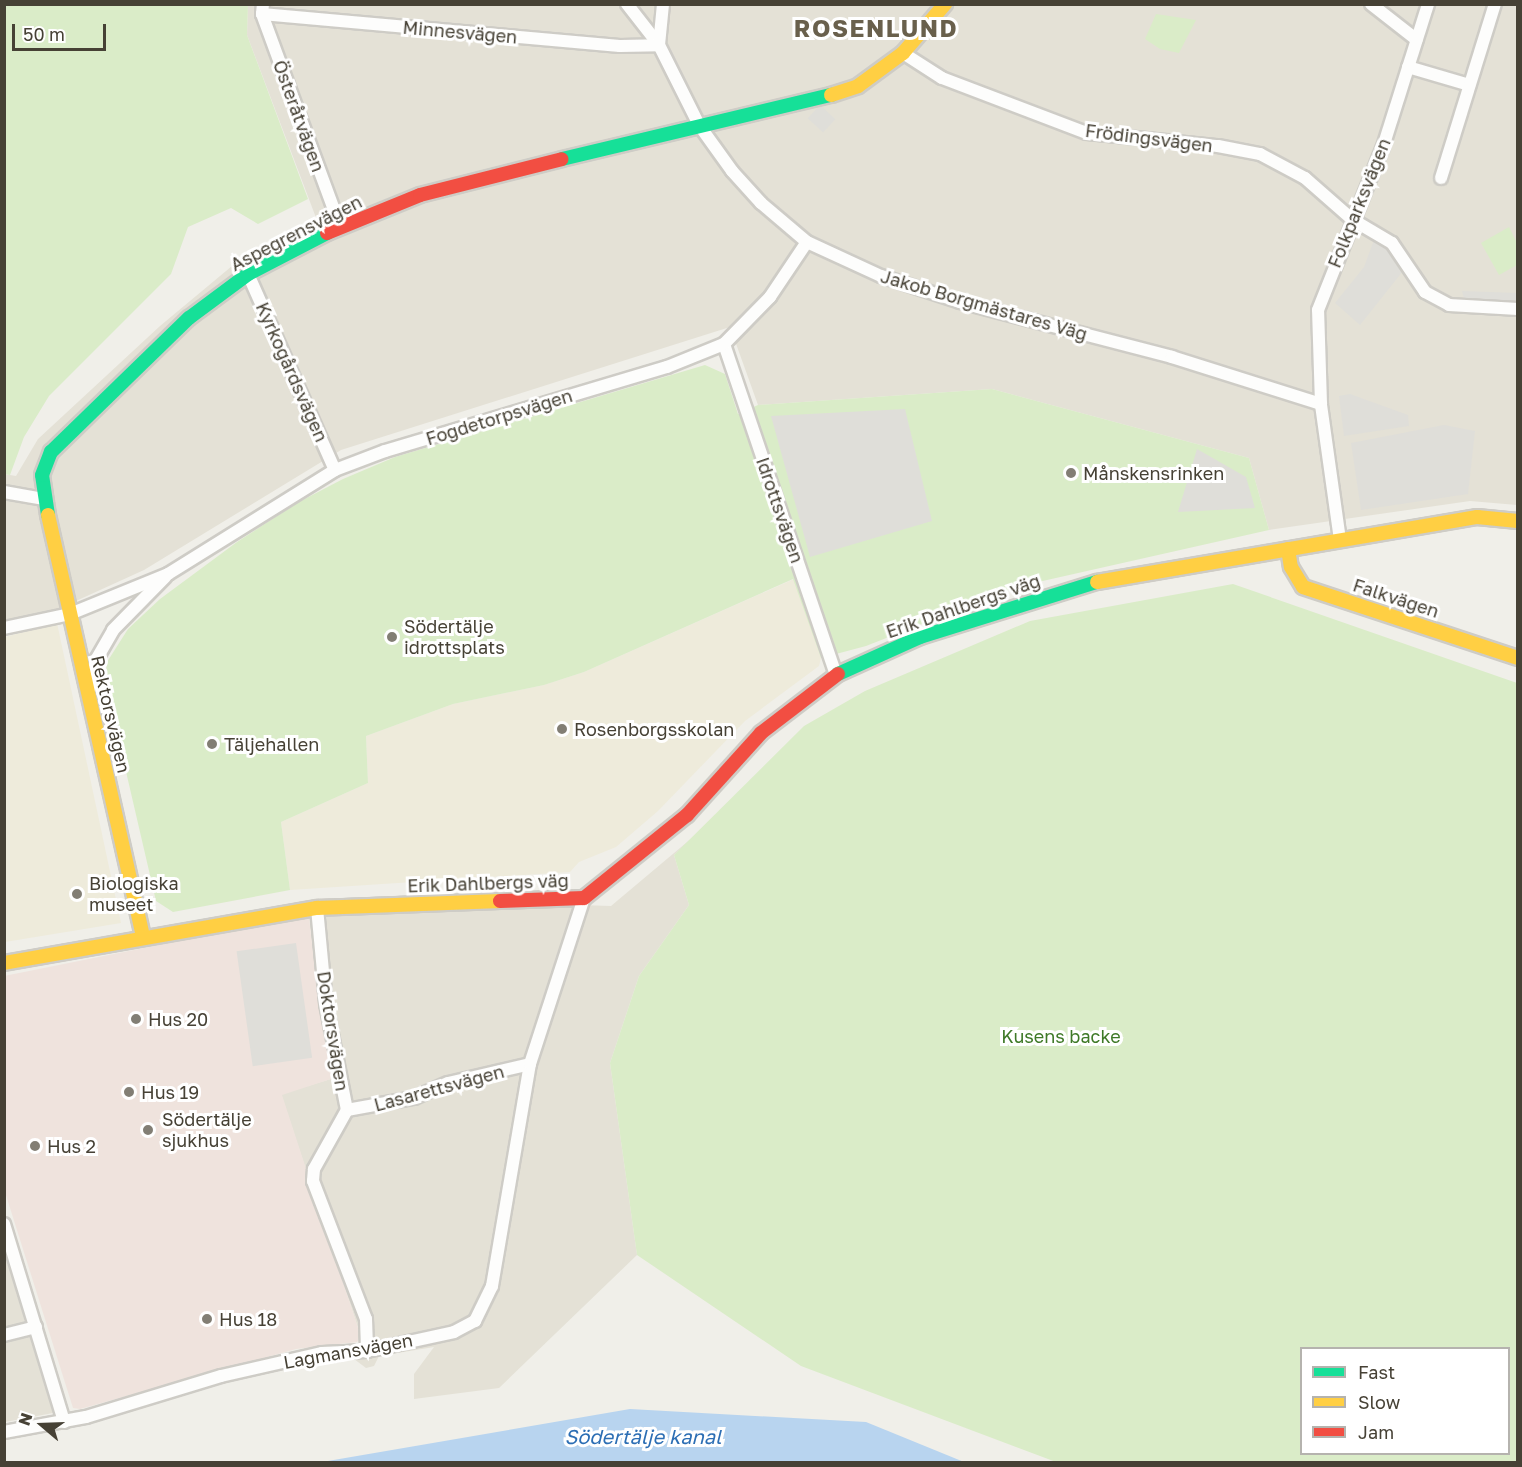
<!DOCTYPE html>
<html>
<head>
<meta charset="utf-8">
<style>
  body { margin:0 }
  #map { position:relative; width:1522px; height:1467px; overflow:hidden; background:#f0efe9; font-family:"Golos Text",sans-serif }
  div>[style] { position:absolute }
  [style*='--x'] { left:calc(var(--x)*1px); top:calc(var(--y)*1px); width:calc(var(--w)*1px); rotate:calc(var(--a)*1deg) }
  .residential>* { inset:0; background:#e4e1d6 }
  .education>* { inset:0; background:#eeebdb }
  .medical>* { inset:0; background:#efe3dd }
  .green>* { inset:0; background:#daecc8 }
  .parking>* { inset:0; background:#dfded9; transform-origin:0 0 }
  .water>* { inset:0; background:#b8d4ef }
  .roads { filter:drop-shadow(2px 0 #ceccc6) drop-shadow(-2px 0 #ceccc6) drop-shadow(0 2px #ceccc6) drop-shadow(0 -2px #ceccc6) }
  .street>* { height:12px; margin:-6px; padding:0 6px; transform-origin:6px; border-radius:6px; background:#fdfdfc }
  .fast>* { height:14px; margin:-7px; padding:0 7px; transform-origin:7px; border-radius:7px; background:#16e098 }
  .slow>* { height:14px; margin:-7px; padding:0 7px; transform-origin:7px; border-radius:7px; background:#ffcf43 }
  .jam>* { height:14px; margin:-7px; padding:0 7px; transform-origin:7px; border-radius:7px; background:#f24e42 }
  .dots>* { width:16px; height:16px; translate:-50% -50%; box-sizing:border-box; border:3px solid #fff; border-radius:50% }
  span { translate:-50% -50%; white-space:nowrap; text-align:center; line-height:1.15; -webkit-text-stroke:6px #fff; paint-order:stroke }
  .street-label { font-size:18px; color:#464135 }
  .poi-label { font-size:18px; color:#464135 }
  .left { translate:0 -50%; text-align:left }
  .park-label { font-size:18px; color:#3e7927 }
  .water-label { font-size:20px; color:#2c6eb4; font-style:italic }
  .district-label { font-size:24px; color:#69604c; font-weight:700; letter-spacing:1.5px }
  .frame { position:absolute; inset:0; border:6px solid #464135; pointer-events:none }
  .legend { position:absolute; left:1300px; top:1347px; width:210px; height:108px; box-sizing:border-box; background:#fff; border:2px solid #b5b3ae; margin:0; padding:8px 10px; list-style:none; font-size:18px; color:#464135 }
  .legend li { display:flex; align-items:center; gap:12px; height:30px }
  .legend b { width:30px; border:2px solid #b5b3ae }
  .north { position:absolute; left:12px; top:1395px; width:60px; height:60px; -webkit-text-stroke:4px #fff; paint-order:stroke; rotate:289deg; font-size:16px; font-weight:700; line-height:24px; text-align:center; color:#464135 }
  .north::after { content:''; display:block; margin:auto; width:21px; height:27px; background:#464135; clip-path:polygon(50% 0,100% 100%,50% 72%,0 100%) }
  .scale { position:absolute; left:12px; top:24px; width:94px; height:27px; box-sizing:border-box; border:3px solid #464135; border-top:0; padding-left:8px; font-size:18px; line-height:21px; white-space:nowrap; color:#464135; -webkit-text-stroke:4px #fff; paint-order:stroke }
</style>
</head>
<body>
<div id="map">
  <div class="residential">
    <i style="clip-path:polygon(248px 5px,1517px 5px,1517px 505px,1470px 501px,1269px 530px,1249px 458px,992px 389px,758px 405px,730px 327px,341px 450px,144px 570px,54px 611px,5px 621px,4px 474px,16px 476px,38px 439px,160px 326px,232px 266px,318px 223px,247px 35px)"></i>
    <i style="clip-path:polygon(699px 832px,674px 855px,689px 905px,639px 976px,610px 1063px,637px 1255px,499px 1388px,414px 1399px,414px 1374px,434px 1347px,379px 1356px,374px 1366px,366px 1368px,354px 1359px,361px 1337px,281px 1094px,334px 1078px,320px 1012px,309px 918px,549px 904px,611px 906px)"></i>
    <i style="clip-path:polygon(4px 1252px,53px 1413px,5px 1422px,4px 1422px)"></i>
  </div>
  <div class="education">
    <i style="clip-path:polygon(794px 579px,821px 658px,819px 666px,745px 721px,658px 811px,616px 847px,579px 862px,570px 872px,290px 890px,281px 822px,368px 783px,366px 736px,453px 704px,544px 685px,584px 672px)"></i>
    <i style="clip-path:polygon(57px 623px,121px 923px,5px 942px,5px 637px)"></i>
  </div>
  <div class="medical">
    <i style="clip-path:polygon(309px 918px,320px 1012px,334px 1078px,282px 1095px,361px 1337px,357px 1342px,296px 1349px,80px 1409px,73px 1408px,5px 1192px,4px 976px,258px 925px)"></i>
  </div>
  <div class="green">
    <i style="clip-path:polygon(4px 5px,248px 5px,247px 35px,308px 199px,258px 224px,231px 208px,188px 227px,171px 274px,49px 396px,24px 437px,10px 475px,4px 474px)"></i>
    <i style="clip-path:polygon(1156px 14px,1196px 20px,1179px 53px,1160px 49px,1145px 39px)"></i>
    <i style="clip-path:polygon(1509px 227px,1517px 243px,1517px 265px,1499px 275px,1481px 243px)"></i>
    <i style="clip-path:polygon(705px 365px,725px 374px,738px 414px,758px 405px,992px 389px,1249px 458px,1269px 530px,1016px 587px,866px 646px,821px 658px,793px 579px,584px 672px,544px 685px,453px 704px,366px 736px,368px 783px,281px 822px,290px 890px,173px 912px,156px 901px,105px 681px,107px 662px,128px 629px,160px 599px,237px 542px,297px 503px,343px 479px,395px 457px)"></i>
    <i style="clip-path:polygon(evenodd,1233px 584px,1517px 683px,1517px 1462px,1056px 1462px,801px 1366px,637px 1255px,610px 1063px,639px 976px,689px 905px,674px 855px,804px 726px,865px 691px,1030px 621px,1233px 584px,1508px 1348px,1508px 1454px,1302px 1454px,1302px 1348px,1508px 1348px)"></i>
  </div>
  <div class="parking">
    <i style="left:820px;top:105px;width:21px;height:18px;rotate:43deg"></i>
    <i style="clip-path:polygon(1374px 240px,1392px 248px,1403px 271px,1360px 325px,1335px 303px,1364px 267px)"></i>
    <i style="clip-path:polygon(1462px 291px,1517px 293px,1517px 303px,1465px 302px)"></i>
    <i style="clip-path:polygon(1350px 394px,1408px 415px,1409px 426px,1344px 436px,1339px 396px)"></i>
    <i style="clip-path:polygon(905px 409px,932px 521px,810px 557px,771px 416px)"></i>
    <i style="clip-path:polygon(1444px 425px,1475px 431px,1468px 494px,1361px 510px,1351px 443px)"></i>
    <i style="clip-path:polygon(1197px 449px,1246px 477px,1255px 508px,1178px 512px)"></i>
    <i style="left:296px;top:943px;width:116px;height:60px;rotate:82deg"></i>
  </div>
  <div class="water">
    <i style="clip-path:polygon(630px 1409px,866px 1422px,964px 1462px,322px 1462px)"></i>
  </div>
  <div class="roads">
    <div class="street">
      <i style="--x:263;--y:4;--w:10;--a:96"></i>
      <i style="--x:262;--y:14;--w:226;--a:69.8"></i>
      <i style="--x:627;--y:4;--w:52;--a:52"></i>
      <i style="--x:659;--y:45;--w:89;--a:63.4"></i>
      <i style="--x:699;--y:125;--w:57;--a:54.3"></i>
      <i style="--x:732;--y:171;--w:43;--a:47.8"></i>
      <i style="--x:761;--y:203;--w:60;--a:40.3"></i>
      <i style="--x:807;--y:242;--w:81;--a:24.7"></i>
      <i style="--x:881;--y:276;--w:83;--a:18.2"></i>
      <i style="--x:960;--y:302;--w:219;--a:14.5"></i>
      <i style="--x:1172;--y:357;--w:156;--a:17.5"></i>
      <i style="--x:1371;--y:4;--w:58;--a:38"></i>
      <i style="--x:262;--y:14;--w:359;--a:5.1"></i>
      <i style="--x:620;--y:46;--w:39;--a:-1"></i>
      <i style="--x:659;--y:45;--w:41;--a:-84.4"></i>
      <i style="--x:903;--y:53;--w:46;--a:32.7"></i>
      <i style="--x:942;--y:78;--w:155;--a:20.8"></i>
      <i style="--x:1087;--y:133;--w:132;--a:5.7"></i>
      <i style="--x:1218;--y:146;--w:43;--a:10.8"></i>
      <i style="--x:1260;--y:154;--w:51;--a:28.1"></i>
      <i style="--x:1305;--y:178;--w:64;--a:41.2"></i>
      <i style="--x:1353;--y:220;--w:45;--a:30.5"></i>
      <i style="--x:1392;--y:243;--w:59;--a:56"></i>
      <i style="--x:1425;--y:292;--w:27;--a:28"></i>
      <i style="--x:1449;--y:305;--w:69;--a:3.3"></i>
      <i style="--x:1408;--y:67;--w:64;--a:16.4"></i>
      <i style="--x:1441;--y:178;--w:182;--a:-72.8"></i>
      <i style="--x:248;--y:274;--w:214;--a:66.1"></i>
      <i style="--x:724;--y:344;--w:349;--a:71.3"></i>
      <i style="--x:4;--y:492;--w:41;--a:9.9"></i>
      <i style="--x:1340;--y:540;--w:137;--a:-98"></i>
      <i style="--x:1321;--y:404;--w:94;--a:-91.8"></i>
      <i style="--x:1318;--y:310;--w:175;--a:-68.3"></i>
      <i style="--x:1383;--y:147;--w:150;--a:-72.5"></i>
      <i style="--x:4;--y:628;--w:67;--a:-12"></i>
      <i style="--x:70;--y:614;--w:106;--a:-22.2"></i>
      <i style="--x:168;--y:574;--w:197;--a:-31.9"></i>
      <i style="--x:335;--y:470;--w:53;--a:-20.8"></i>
      <i style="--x:385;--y:451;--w:294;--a:-16.6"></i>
      <i style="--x:667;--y:367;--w:61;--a:-22"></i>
      <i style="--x:724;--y:344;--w:66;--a:-45.6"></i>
      <i style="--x:770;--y:297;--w:66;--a:-56.1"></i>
      <i style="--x:89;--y:692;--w:33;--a:-78"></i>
      <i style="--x:96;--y:660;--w:34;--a:-60"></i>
      <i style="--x:113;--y:630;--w:74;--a:-45.5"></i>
      <i style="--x:317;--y:908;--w:96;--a:84.6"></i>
      <i style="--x:326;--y:1004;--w:108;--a:78.8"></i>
      <i style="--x:347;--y:1110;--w:68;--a:119.2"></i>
      <i style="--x:314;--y:1169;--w:12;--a:95"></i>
      <i style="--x:313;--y:1181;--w:148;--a:69"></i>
      <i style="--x:366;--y:1319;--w:32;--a:88"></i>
      <i style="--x:347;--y:1110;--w:68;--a:-10.2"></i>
      <i style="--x:414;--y:1098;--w:37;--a:-24"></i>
      <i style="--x:448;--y:1083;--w:84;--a:-13"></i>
      <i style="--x:4;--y:1224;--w:207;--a:73.1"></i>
      <i style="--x:4;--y:1335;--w:33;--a:-14"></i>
      <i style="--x:4;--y:1432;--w:83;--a:-10.4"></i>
      <i style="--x:86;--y:1417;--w:141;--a:-16.9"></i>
      <i style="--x:221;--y:1376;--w:104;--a:-12.8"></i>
      <i style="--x:322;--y:1353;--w:45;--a:-2.5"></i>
      <i style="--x:367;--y:1351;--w:89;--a:-12.3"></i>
      <i style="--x:454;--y:1332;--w:24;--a:-28"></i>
      <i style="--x:475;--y:1321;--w:39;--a:-64"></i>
      <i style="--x:492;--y:1286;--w:225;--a:-80.3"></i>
      <i style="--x:530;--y:1064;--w:175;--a:-72"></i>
    </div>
    <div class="fast">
      <i style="--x:562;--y:159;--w:277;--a:-13.4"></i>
      <i style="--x:48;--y:515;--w:40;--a:-98.5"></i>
      <i style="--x:42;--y:475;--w:25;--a:-69"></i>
      <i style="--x:51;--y:452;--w:192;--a:-44.2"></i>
      <i style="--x:189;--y:318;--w:74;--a:-36.7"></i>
      <i style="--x:248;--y:274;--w:89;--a:-27.4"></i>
      <i style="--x:838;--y:674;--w:90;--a:-24.3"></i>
      <i style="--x:920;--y:637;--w:185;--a:-17.3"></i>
    </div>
    <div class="slow">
      <i style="--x:831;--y:95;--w:28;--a:-18"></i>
      <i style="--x:858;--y:86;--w:56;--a:-36.3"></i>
      <i style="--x:903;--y:53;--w:65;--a:-49.4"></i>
      <i style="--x:48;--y:515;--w:433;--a:77.3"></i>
      <i style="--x:1288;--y:549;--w:18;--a:81"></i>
      <i style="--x:1291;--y:567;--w:23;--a:59"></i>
      <i style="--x:1303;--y:587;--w:226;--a:18.3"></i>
      <i style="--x:1097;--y:582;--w:386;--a:-9.7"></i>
      <i style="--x:1477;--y:517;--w:41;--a:5.6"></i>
      <i style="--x:4;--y:963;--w:318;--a:-10"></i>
      <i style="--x:317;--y:908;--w:183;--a:-2.2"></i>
    </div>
    <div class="jam">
      <i style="--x:327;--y:233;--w:100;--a:-22.2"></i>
      <i style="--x:420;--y:195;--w:146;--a:-14.2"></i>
      <i style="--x:500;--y:901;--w:84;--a:-2"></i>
      <i style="--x:584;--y:898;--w:132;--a:-38.9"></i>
      <i style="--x:687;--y:815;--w:110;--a:-47.9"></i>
      <i style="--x:761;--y:733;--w:97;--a:-37.5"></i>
    </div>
  </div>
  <div class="dots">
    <i style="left:1071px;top:473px;background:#827e74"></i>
    <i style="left:392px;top:637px;background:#827e74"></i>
    <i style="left:562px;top:729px;background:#827e74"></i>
    <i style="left:212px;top:744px;background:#827e74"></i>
    <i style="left:77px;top:894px;background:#827e74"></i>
    <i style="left:136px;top:1019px;background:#827e74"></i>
    <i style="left:129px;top:1092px;background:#827e74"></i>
    <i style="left:148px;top:1130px;background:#827e74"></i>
    <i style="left:35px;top:1146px;background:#827e74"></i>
    <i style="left:207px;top:1319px;background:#827e74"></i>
  </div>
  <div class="street-label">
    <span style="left:460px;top:32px;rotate:5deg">Minnesvägen</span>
    <span style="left:299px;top:116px;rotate:70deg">Österåtvägen</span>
    <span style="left:1149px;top:138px;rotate:7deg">Frödingsvägen</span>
    <span style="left:1359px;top:203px;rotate:-68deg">Folkparksvägen</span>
    <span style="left:296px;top:233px;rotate:-27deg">Aspegrensvägen</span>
    <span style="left:984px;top:305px;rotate:16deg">Jakob Borgmästares Väg</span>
    <span style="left:292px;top:372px;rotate:66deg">Kyrkogårdsvägen</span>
    <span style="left:499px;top:417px;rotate:-17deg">Fogdetorpsvägen</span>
    <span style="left:780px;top:510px;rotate:71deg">Idrottsvägen</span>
    <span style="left:1396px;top:598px;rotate:18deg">Falkvägen</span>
    <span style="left:963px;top:606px;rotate:-19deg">Erik Dahlbergs väg</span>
    <span style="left:111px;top:714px;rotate:77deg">Rektorsvägen</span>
    <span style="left:488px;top:883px;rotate:-2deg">Erik Dahlbergs väg</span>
    <span style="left:333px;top:1031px;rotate:81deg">Doktorsvägen</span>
    <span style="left:439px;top:1088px;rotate:-15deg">Lasarettsvägen</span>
    <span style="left:348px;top:1351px;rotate:-10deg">Lagmansvägen</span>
  </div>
  <div class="poi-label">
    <span class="left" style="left:1083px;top:473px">Månskensrinken</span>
    <span class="left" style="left:404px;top:637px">Södertälje<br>idrottsplats</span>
    <span class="left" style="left:574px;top:729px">Rosenborgsskolan</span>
    <span class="left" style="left:224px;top:744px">Täljehallen</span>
    <span class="left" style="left:89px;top:894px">Biologiska<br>museet</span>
    <span class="left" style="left:148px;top:1019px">Hus 20</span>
    <span class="left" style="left:141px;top:1092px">Hus 19</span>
    <span class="left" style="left:162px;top:1130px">Södertälje<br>sjukhus</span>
    <span class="left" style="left:47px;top:1146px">Hus 2</span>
    <span class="left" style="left:219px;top:1319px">Hus 18</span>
  </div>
  <div class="park-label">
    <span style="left:1061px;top:1036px">Kusens backe</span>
  </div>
  <div class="water-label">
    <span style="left:643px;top:1436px">Södertälje kanal</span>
  </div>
  <div class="district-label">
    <span style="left:876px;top:28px">ROSENLUND</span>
  </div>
  <div class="frame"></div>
  <ul class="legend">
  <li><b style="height:8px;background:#16e098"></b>Fast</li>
  <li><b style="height:8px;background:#ffcf43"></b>Slow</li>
  <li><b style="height:8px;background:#f24e42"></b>Jam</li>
  </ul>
  <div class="north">N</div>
  <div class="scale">50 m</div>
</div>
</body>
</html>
